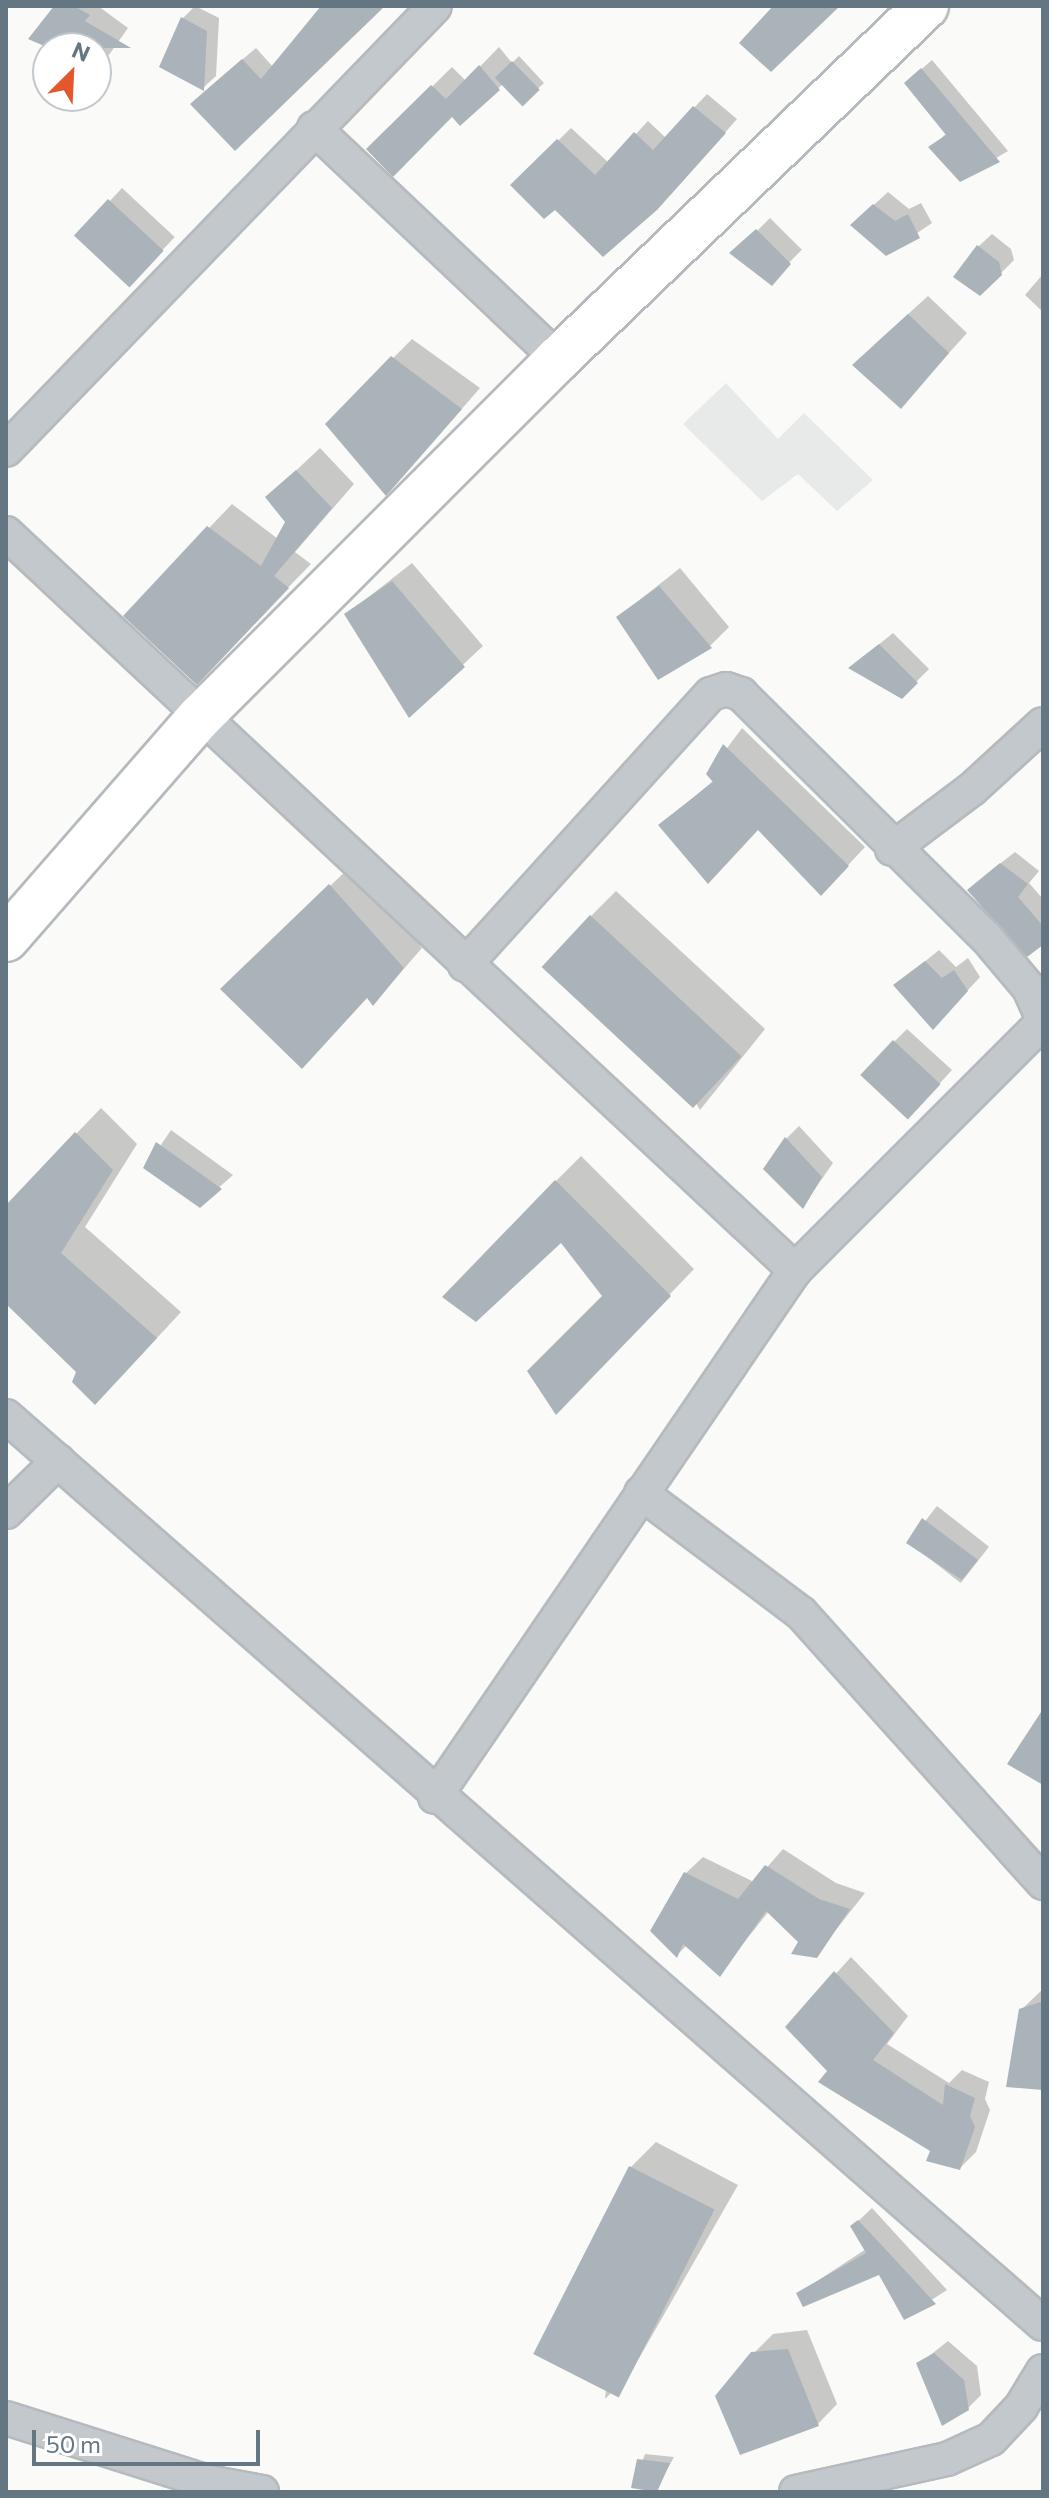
<!DOCTYPE html>
<html>
<head>
<meta charset="utf-8">
<style>
  body { margin:0 }
  #map { position:relative; width:1049px; height:2498px; overflow:hidden; background:#fafaf8; font-family:Commissioner,sans-serif }
  div>[style] { position:absolute }
  [style*='--x'] { left:calc(var(--x)*1px); top:calc(var(--y)*1px); width:calc(var(--w)*1px); rotate:calc(var(--a)*1deg) }
  .built>* { inset:0; background:#e8e9e9 }
  .shadow>* { inset:0; background:#0003; transform-origin:0 0 }
  .building>* { inset:0; background:#aab3b9; transform-origin:0 0 }
  .roads { filter:drop-shadow(2px 0 #b5babe) drop-shadow(-2px 0 #b5babe) drop-shadow(0 2px #b5babe) drop-shadow(0 -2px #b5babe) }
  .street>* { height:32px; margin:-16px; padding:0 16px; transform-origin:16px; border-radius:16px; background:#c3c8cc }
  .primary>* { height:44px; margin:-22px; padding:0 22px; transform-origin:22px; border-radius:22px; background:#fff }
  span { translate:-50% -50%; white-space:nowrap; text-align:center; line-height:1.15; -webkit-text-stroke:8px #fff; paint-order:stroke }
  .frame { position:absolute; inset:0; border:8px solid #657683; pointer-events:none }
  .north { position:absolute; left:32px; top:32px; width:80px; height:80px; box-sizing:border-box; background:#fff; border:2px solid #c1c8cd; border-radius:50%; rotate:24deg; font-size:22px; font-weight:700; line-height:32px; text-align:center; color:#657683 }
  .north::after { content:''; display:block; margin:auto; width:28px; height:36px; background:#e4572e; clip-path:polygon(50% 0,100% 100%,50% 72%,0 100%) }
  .scale { position:absolute; left:32px; top:2430px; width:228px; height:36px; box-sizing:border-box; border:4px solid #657683; border-top:0; padding-left:10px; font-size:24px; line-height:28px; white-space:nowrap; color:#657683; -webkit-text-stroke:6px #fff; paint-order:stroke }
</style>
</head>
<body>
<div id="map">
  <div class="built">
    <i style="clip-path:polygon(726px 383px,778px 439px,804px 413px,873px 480px,837px 511px,798px 474px,762px 501px,683px 424px)"></i>
  </div>
  <div class="shadow">
    <i style="clip-path:polygon(57px 6px,98px 6px,128px 28px,96px 73px,96px 48px,54px 48px)"></i>
    <i style="clip-path:polygon(195px 6px,219px 18px,216px 76px,203px 88px,183px 18px)"></i>
    <i style="clip-path:polygon(325px 6px,381px 6px,235px 148px,205px 91px,256px 48px,273px 67px)"></i>
    <i style="clip-path:polygon(499px 47px,512px 63px,519px 56px,544px 83px,523px 103px,503px 84px,460px 123px,452px 114px,369px 149px,452px 67px,466px 81px)"></i>
    <i style="clip-path:polygon(932px 60px,1008px 151px,961px 179px,930px 148px,947px 133px,916px 74px)"></i>
    <i style="clip-path:polygon(707px 94px,737px 119px,670px 195px,555px 207px,513px 185px,571px 128px,609px 163px,648px 121px,666px 138px)"></i>
    <i style="left:122px;top:188px;width:72px;height:66px;rotate:43deg"></i>
    <i style="clip-path:polygon(888px 192px,909px 209px,921px 203px,932px 223px,886px 254px,866px 212px)"></i>
    <i style="left:770px;top:218px;width:45px;height:33px;rotate:45deg"></i>
    <i style="clip-path:polygon(992px 234px,1011px 249px,1014px 260px,980px 294px,979px 246px)"></i>
    <i style="clip-path:polygon(1043px 274px,1043px 312px,1025px 295px)"></i>
    <i style="clip-path:polygon(928px 296px,967px 333px,901px 406px,874px 345px)"></i>
    <i style="clip-path:polygon(412px 339px,480px 388px,405px 474px,327px 425px)"></i>
    <i style="clip-path:polygon(320px 448px,354px 484px,295px 552px,311px 564px,219px 659px,125px 616px,232px 504px,278px 539px,288px 522px,268px 497px)"></i>
    <i style="clip-path:polygon(412px 563px,483px 646px,410px 714px,347px 614px)"></i>
    <i style="clip-path:polygon(680px 568px,729px 627px,710px 646px,658px 677px,618px 617px)"></i>
    <i style="clip-path:polygon(893px 633px,929px 669px,902px 696px,851px 667px)"></i>
    <i style="clip-path:polygon(742px 728px,865px 847px,838px 876px,759px 827px,661px 825px,714px 780px,708px 774px)"></i>
    <i style="clip-path:polygon(1015px 852px,1039px 871px,1029px 883px,1043px 899px,1043px 943px,983px 877px)"></i>
    <i style="clip-path:polygon(350px 867px,422px 948px,374px 1003px,368px 996px,242px 970px)"></i>
    <i style="clip-path:polygon(616px 891px,765px 1029px,700px 1110px,591px 916px)"></i>
    <i style="clip-path:polygon(939px 950px,956px 967px,968px 958px,980px 977px,946px 1014px,896px 985px)"></i>
    <i style="clip-path:polygon(907px 1029px,952px 1070px,921px 1104px,894px 1042px)"></i>
    <i style="clip-path:polygon(101px 1108px,137px 1144px,85px 1227px,181px 1312px,120px 1378px,78px 1371px,6px 1301px,6px 1200px,9px 1204px)"></i>
    <i style="clip-path:polygon(799px 1126px,833px 1163px,803px 1206px,786px 1139px)"></i>
    <i style="clip-path:polygon(171px 1130px,233px 1175px,199px 1205px,146px 1167px)"></i>
    <i style="clip-path:polygon(581px 1156px,694px 1269px,581px 1387px,604px 1296px,556px 1181px)"></i>
    <i style="left:937px;top:1506px;width:66px;height:46px;rotate:38deg"></i>
    <i style="clip-path:polygon(783px 1849px,836px 1883px,865px 1893px,816px 1955px,769px 1911px,719px 1974px,687px 1945px,677px 1955px,686px 1873px,703px 1857px,754px 1882px)"></i>
    <i style="clip-path:polygon(851px 1957px,908px 2016px,887px 2044px,949px 2083px,962px 2070px,989px 2082px,985px 2099px,990px 2110px,976px 2152px,960px 2168px,829px 2071px,788px 2027px)"></i>
    <i style="clip-path:polygon(1043px 1989px,1043px 2090px,1021px 2010px)"></i>
    <i style="clip-path:polygon(656px 2142px,738px 2185px,630px 2374px,605px 2399px,631px 2167px)"></i>
    <i style="clip-path:polygon(872px 2208px,947px 2290px,905px 2317px,879px 2273px,799px 2293px,866px 2249px,853px 2226px)"></i>
    <i style="clip-path:polygon(807px 2330px,837px 2404px,818px 2424px,753px 2354px,773px 2334px)"></i>
    <i style="clip-path:polygon(948px 2341px,977px 2366px,981px 2395px,968px 2408px,919px 2364px)"></i>
    <i style="clip-path:polygon(645px 2454px,674px 2457px,655px 2492px,633px 2487px)"></i>
  </div>
  <div class="building">
    <i style="clip-path:polygon(54px 6px,74px 6px,90px 15px,85px 21px,131px 48px,49px 48px,28px 39px)"></i>
    <i style="clip-path:polygon(321px 6px,385px 6px,235px 151px,190px 104px,242px 59px,261px 79px)"></i>
    <i style="clip-path:polygon(773px 6px,840px 6px,771px 72px,739px 43px)"></i>
    <i style="clip-path:polygon(181px 17px,207px 31px,204px 91px,159px 67px)"></i>
    <i style="left:512px;top:61px;width:40px;height:24px;rotate:46deg"></i>
    <i style="clip-path:polygon(479px 65px,500px 90px,460px 126px,452px 117px,393px 177px,366px 149px,431px 85px,446px 99px)"></i>
    <i style="clip-path:polygon(921px 68px,1000px 162px,960px 182px,928px 147px,946px 135px,904px 83px)"></i>
    <i style="clip-path:polygon(693px 106px,726px 133px,657px 210px,603px 257px,555px 210px,544px 219px,510px 185px,557px 139px,595px 175px,634px 132px,653px 150px)"></i>
    <i style="left:108px;top:199px;width:76px;height:50px;rotate:43deg"></i>
    <i style="clip-path:polygon(873px 204px,895px 221px,908px 214px,920px 238px,886px 256px,850px 225px)"></i>
    <i style="clip-path:polygon(756px 229px,791px 264px,772px 286px,729px 253px)"></i>
    <i style="clip-path:polygon(977px 245px,999px 262px,1002px 275px,980px 296px,953px 277px)"></i>
    <i style="clip-path:polygon(908px 314px,949px 353px,901px 409px,852px 365px)"></i>
    <i style="clip-path:polygon(391px 356px,462px 409px,386px 496px,325px 424px)"></i>
    <i style="clip-path:polygon(296px 470px,332px 508px,274px 576px,289px 588px,197px 685px,123px 616px,207px 526px,261px 566px,285px 522px,265px 497px)"></i>
    <i style="clip-path:polygon(392px 581px,465px 667px,409px 718px,344px 614px)"></i>
    <i style="clip-path:polygon(659px 586px,712px 648px,658px 680px,616px 617px)"></i>
    <i style="clip-path:polygon(879px 644px,918px 683px,902px 699px,848px 668px)"></i>
    <i style="clip-path:polygon(723px 744px,849px 866px,821px 896px,758px 830px,708px 884px,658px 825px,713px 782px,706px 774px)"></i>
    <i style="clip-path:polygon(1000px 863px,1028px 884px,1018px 897px,1043px 926px,1043px 945px,1027px 957px,967px 890px)"></i>
    <i style="clip-path:polygon(329px 884px,404px 968px,373px 1006px,367px 998px,302px 1069px,220px 989px)"></i>
    <i style="left:590px;top:915px;width:207px;height:71px;rotate:43deg"></i>
    <i style="clip-path:polygon(925px 961px,942px 978px,954px 970px,968px 991px,933px 1030px,893px 985px)"></i>
    <i style="left:893px;top:1040px;width:65px;height:48px;rotate:43deg"></i>
    <i style="clip-path:polygon(75px 1132px,113px 1170px,61px 1253px,157px 1338px,95px 1405px,72px 1382px,76px 1372px,6px 1304px,6px 1205px)"></i>
    <i style="clip-path:polygon(785px 1137px,822px 1177px,803px 1209px,763px 1169px)"></i>
    <i style="clip-path:polygon(156px 1142px,222px 1189px,200px 1208px,143px 1168px)"></i>
    <i style="clip-path:polygon(555px 1180px,671px 1296px,556px 1415px,527px 1371px,602px 1296px,561px 1243px,476px 1322px,442px 1297px)"></i>
    <i style="clip-path:polygon(922px 1518px,978px 1560px,962px 1580px,906px 1543px)"></i>
    <i style="clip-path:polygon(1043px 1709px,1043px 1785px,1007px 1764px)"></i>
    <i style="clip-path:polygon(765px 1865px,819px 1899px,850px 1909px,817px 1958px,791px 1954px,798px 1942px,766px 1911px,720px 1977px,683px 1944px,677px 1958px,650px 1931px,684px 1872px,738px 1899px)"></i>
    <i style="clip-path:polygon(834px 1971px,894px 2033px,873px 2060px,943px 2105px,945px 2084px,975px 2098px,970px 2116px,975px 2127px,960px 2170px,926px 2161px,930px 2151px,818px 2082px,827px 2071px,785px 2027px)"></i>
    <i style="clip-path:polygon(1043px 2001px,1043px 2090px,1006px 2087px,1019px 2009px)"></i>
    <i style="left:629px;top:2166px;width:96px;height:211px;rotate:27deg"></i>
    <i style="clip-path:polygon(858px 2220px,888px 2252px,936px 2304px,904px 2320px,879px 2275px,803px 2307px,796px 2293px,866px 2253px,850px 2226px)"></i>
    <i style="clip-path:polygon(788px 2349px,819px 2426px,740px 2455px,715px 2396px,751px 2352px)"></i>
    <i style="clip-path:polygon(934px 2353px,964px 2380px,969px 2410px,942px 2426px,916px 2363px)"></i>
    <i style="clip-path:polygon(637px 2459px,670px 2463px,657px 2492px,631px 2488px)"></i>
  </div>
  <div class="roads">
    <div class="street">
      <i style="--x:314;--y:128;--w:336;--a:43.4"></i>
      <i style="--x:6;--y:450;--w:617;--a:-45.98"></i>
      <i style="--x:6;--y:533;--w:1080;--a:43.05"></i>
      <i style="--x:892;--y:849;--w:100;--a:-36.9"></i>
      <i style="--x:972;--y:789;--w:96;--a:-42.5"></i>
      <i style="--x:465;--y:965;--w:366;--a:-47.8"></i>
      <i style="--x:711;--y:694;--w:16;--a:-18"></i>
      <i style="--x:726;--y:689;--w:16;--a:18"></i>
      <i style="--x:741;--y:694;--w:345;--a:44.8"></i>
      <i style="--x:986;--y:937;--w:67;--a:49.9"></i>
      <i style="--x:1029;--y:988;--w:34;--a:66"></i>
      <i style="--x:6;--y:1416;--w:1378;--a:41.21"></i>
      <i style="--x:641;--y:1493;--w:200;--a:36.9"></i>
      <i style="--x:801;--y:1613;--w:363;--a:48.1"></i>
      <i style="--x:6;--y:1512;--w:73;--a:-44.4"></i>
      <i style="--x:435;--y:1797;--w:638;--a:-55.66"></i>
      <i style="--x:795;--y:1270;--w:351;--a:-45"></i>
      <i style="--x:6;--y:2418;--w:212;--a:17.6"></i>
      <i style="--x:208;--y:2482;--w:55;--a:10.5"></i>
      <i style="--x:796;--y:2492;--w:155;--a:-12.3"></i>
      <i style="--x:947;--y:2459;--w:48;--a:-24.4"></i>
      <i style="--x:991;--y:2439;--w:44;--a:-46.8"></i>
      <i style="--x:1021;--y:2407;--w:42;--a:-58.6"></i>
    </div>
    <div class="primary">
      <i style="--x:6;--y:939;--w:295;--a:-48.9"></i>
      <i style="--x:200;--y:717;--w:506;--a:-45"></i>
      <i style="--x:558;--y:359;--w:510;--a:-43.81"></i>
    </div>
  </div>
  <div class="frame"></div>
  <div class="north">N</div>
  <div class="scale">50 m</div>
</div>
</body>
</html>
